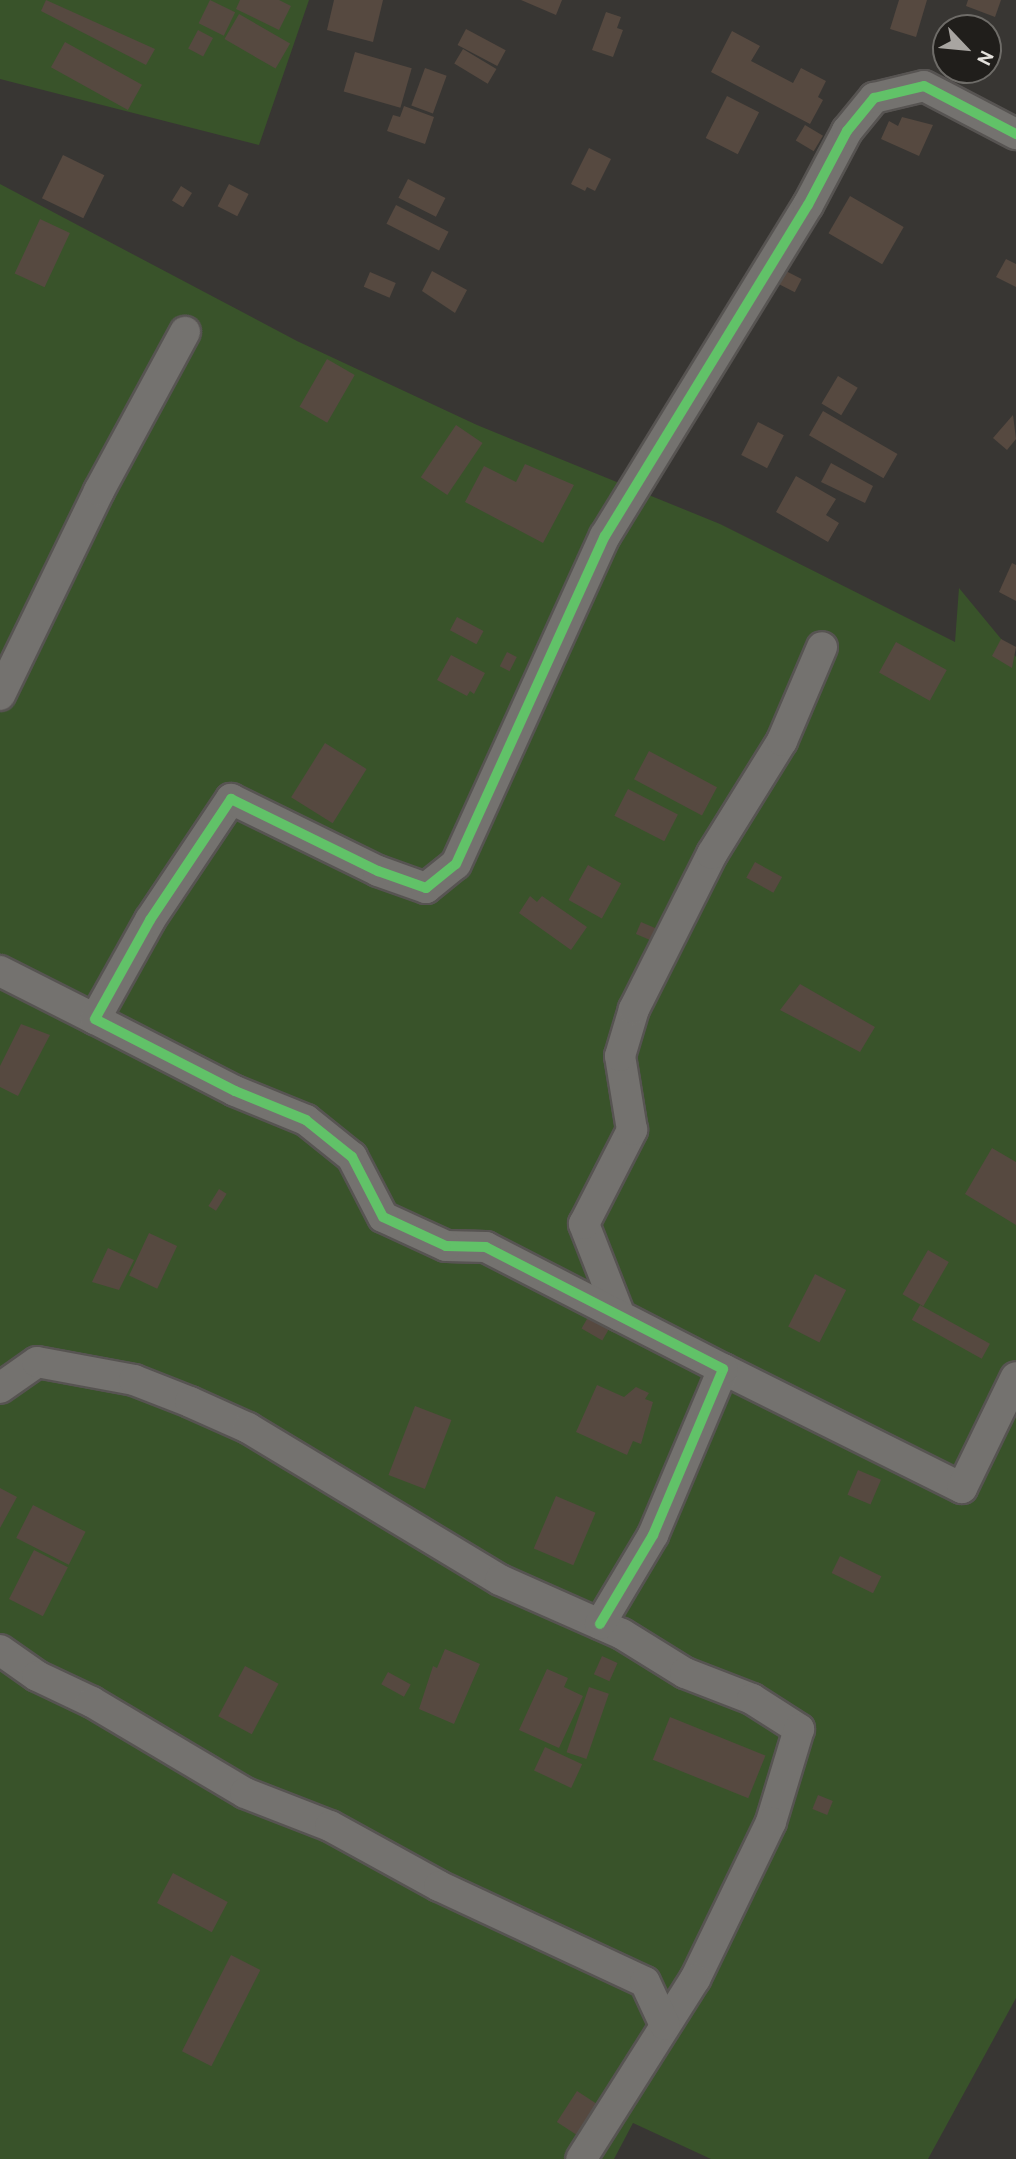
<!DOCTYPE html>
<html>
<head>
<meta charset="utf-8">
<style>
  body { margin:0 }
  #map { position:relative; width:1016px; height:2159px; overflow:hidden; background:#383633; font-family:Overpass,sans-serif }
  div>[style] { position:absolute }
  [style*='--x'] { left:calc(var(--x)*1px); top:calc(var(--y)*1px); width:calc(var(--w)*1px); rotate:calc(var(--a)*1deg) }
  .green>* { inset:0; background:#39532a }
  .building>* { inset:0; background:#564940; transform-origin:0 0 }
  .roads { filter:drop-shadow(2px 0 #575452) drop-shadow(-2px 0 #575452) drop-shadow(0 2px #575452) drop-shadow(0 -2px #575452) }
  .minor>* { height:30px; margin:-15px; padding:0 15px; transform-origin:15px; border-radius:15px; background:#74726f }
  .cycleway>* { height:10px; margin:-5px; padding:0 5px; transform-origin:5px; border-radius:5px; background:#61c268 }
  span { translate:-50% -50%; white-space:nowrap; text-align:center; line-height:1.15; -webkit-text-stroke:7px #201e1b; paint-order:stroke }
  .north { position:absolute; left:932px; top:14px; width:70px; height:70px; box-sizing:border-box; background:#201e1b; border:2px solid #6e6c68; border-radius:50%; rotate:116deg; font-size:19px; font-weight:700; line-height:28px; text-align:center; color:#e4e1dc }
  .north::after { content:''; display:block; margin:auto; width:24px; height:32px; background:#a8a5a1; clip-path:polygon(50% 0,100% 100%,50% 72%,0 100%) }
</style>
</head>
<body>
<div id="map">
  <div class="green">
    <i style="clip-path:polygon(0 0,309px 0,259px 145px,0 79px)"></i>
    <i style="clip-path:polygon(0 184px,297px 341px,477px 425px,720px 524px,955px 642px,959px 588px,1016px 657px,1016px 1998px,928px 2159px,711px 2159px,633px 2123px,614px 2159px,0 2159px)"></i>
  </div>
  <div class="building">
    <i style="clip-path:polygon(46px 0,155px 49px,146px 65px,41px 11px)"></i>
    <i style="left:210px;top:0;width:28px;height:26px;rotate:26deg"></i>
    <i style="clip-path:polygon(240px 0,279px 0,291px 6px,279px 30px,236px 9px)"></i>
    <i style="clip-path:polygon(334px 0,383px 0,373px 42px,327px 30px)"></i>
    <i style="clip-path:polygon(521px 0,562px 0,556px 15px)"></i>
    <i style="clip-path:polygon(899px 0,927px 0,916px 37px,890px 29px)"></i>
    <i style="clip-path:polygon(968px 0,1001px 0,995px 17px,966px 6px)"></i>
    <i style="clip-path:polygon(606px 12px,621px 17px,617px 28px,623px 30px,613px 57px,592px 50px)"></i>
    <i style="left:239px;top:14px;width:59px;height:29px;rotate:30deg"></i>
    <i style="left:466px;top:29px;width:45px;height:18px;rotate:28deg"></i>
    <i style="left:198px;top:30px;width:17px;height:21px;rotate:28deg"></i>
    <i style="clip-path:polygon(732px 31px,760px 46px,751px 61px,793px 83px,801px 68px,826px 81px,818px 97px,823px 100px,810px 124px,711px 72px)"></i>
    <i style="left:65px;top:42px;width:88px;height:29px;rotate:29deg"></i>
    <i style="left:463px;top:49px;width:39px;height:17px;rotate:31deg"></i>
    <i style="left:355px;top:52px;width:59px;height:41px;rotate:16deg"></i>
    <i style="left:425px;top:68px;width:23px;height:40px;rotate:20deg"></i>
    <i style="left:727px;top:96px;width:36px;height:47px;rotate:27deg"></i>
    <i style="clip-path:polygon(404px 106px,434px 117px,425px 144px,387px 131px,393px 115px,400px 117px)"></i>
    <i style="clip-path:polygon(902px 117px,933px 125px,919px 156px,881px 139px,889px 121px,898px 126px)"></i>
    <i style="left:805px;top:125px;width:21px;height:18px;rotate:31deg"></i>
    <i style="clip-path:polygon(589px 148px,611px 159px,595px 191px,587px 187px,585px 191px,571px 184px)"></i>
    <i style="left:63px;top:155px;width:46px;height:48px;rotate:26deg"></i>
    <i style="left:408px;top:179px;width:42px;height:21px;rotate:27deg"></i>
    <i style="left:229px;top:184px;width:22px;height:25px;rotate:27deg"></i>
    <i style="left:181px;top:186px;width:13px;height:17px;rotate:32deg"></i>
    <i style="left:850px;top:196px;width:62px;height:43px;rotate:30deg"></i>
    <i style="left:396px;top:205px;width:59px;height:21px;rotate:27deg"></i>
    <i style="left:40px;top:219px;width:33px;height:60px;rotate:25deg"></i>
    <i style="clip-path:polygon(1006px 259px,1016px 264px,1016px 287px,996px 277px)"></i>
    <i style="left:782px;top:269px;width:22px;height:15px;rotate:27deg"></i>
    <i style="clip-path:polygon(432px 271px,467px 290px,455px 313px,422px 291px)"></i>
    <i style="left:370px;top:272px;width:28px;height:16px;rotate:23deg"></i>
    <i style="left:327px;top:359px;width:32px;height:55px;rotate:30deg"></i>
    <i style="left:838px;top:376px;width:23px;height:32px;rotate:31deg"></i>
    <i style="left:823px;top:411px;width:86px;height:28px;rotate:30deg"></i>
    <i style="clip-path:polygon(1013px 415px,1016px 439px,1007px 450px,993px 438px)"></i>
    <i style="left:758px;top:422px;width:29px;height:37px;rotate:27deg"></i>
    <i style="left:456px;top:425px;width:32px;height:63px;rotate:34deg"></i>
    <i style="clip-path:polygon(831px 463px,873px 486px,865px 503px,821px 482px)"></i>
    <i style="clip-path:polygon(525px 464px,574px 485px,543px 543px,465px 502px,484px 466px,516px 482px)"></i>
    <i style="clip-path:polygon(796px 476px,836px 499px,826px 515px,839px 523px,828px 542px,776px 512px)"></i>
    <i style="clip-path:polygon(1012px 563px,1016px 565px,1016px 601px,999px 592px)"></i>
    <i style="left:457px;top:617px;width:30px;height:15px;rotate:28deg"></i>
    <i style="clip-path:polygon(1001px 639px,1016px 647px,1012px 668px,992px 656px)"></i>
    <i style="left:896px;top:642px;width:58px;height:35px;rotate:29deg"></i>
    <i style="left:507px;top:652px;width:11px;height:16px;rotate:27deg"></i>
    <i style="clip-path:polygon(451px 655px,485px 673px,474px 694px,470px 691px,467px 696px,437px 680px)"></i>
    <i style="left:325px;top:743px;width:49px;height:64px;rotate:32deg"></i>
    <i style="left:649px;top:751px;width:77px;height:32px;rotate:28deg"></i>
    <i style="left:628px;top:789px;width:56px;height:30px;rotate:27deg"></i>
    <i style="left:755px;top:862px;width:31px;height:18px;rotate:29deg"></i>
    <i style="left:588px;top:865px;width:38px;height:40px;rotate:29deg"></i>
    <i style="clip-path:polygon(530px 896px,537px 902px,542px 896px,587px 927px,571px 950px,519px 913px)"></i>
    <i style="left:641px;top:922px;width:21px;height:13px;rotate:23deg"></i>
    <i style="clip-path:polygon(800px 984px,875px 1027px,860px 1052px,780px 1010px)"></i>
    <i style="clip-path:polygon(21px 1024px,50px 1035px,18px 1096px,0 1087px,0 1066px)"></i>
    <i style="clip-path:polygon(992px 1148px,1016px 1162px,1016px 1225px,965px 1194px)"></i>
    <i style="left:219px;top:1189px;width:9px;height:20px;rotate:32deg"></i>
    <i style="left:149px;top:1233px;width:31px;height:47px;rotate:25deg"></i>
    <i style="clip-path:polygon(108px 1248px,134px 1260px,119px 1290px,92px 1282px)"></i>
    <i style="left:928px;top:1250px;width:24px;height:51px;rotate:30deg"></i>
    <i style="left:815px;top:1274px;width:35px;height:59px;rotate:27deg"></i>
    <i style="left:920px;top:1305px;width:80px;height:17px;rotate:29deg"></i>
    <i style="left:591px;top:1312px;width:24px;height:19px;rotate:30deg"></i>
    <i style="clip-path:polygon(597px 1385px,624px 1397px,636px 1387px,649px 1393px,645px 1399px,653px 1402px,641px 1444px,633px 1441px,627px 1455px,576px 1432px)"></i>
    <i style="left:415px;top:1406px;width:39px;height:74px;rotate:21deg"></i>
    <i style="left:858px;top:1470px;width:25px;height:27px;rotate:23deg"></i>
    <i style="clip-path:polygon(0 1488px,17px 1497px,0 1528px)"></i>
    <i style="left:556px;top:1496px;width:43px;height:57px;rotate:23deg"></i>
    <i style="left:33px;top:1505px;width:59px;height:37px;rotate:27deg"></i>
    <i style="left:34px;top:1550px;width:38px;height:55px;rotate:27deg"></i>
    <i style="left:840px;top:1556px;width:46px;height:19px;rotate:26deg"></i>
    <i style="clip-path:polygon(445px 1649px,480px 1664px,454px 1724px,419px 1709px,433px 1666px,437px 1668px)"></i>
    <i style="left:602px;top:1656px;width:17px;height:20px;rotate:24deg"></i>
    <i style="left:245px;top:1666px;width:38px;height:57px;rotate:28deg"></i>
    <i style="clip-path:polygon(547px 1669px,568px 1678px,564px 1687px,583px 1696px,559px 1748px,519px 1730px)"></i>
    <i style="left:388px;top:1672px;width:26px;height:14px;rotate:29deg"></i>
    <i style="left:589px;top:1687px;width:21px;height:69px;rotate:19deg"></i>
    <i style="left:670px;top:1717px;width:103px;height:46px;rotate:22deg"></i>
    <i style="left:545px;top:1747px;width:41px;height:26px;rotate:25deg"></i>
    <i style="left:818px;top:1795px;width:16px;height:15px;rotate:22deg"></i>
    <i style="left:173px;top:1873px;width:62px;height:34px;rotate:28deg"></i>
    <i style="left:231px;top:1955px;width:33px;height:108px;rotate:27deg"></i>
    <i style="left:577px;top:2091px;width:33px;height:37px;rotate:33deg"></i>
  </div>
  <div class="roads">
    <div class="minor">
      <i style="--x:0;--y:695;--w:227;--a:-64.1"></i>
      <i style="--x:99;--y:491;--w:181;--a:-61.6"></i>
      <i style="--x:0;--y:971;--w:106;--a:26.8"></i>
      <i style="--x:620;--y:1316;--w:99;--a:-111.4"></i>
      <i style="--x:584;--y:1224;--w:106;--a:-62.9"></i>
      <i style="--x:632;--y:1130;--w:75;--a:-99.2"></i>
      <i style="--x:620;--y:1056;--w:49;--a:-73.4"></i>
      <i style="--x:634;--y:1009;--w:174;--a:-63.3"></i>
      <i style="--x:712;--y:854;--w:133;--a:-58.2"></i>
      <i style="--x:782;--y:741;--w:102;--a:-66.9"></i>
      <i style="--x:723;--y:1369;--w:267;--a:26.5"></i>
      <i style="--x:962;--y:1488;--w:123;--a:-64.1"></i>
      <i style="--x:0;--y:1388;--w:45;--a:-35.1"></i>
      <i style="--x:37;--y:1362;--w:99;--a:10.5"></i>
      <i style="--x:134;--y:1380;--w:60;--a:21.4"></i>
      <i style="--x:190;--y:1402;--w:64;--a:24.1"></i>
      <i style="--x:248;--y:1428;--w:294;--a:31.1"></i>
      <i style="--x:500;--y:1580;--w:133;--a:23.9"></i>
      <i style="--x:622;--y:1634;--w:74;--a:31.8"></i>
      <i style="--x:685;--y:1673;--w:72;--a:21.2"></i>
      <i style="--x:752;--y:1699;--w:56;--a:32.6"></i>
      <i style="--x:799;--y:1729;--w:97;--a:106.8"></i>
      <i style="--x:771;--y:1822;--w:174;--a:115.8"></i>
      <i style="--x:695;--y:1979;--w:213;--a:122.3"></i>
      <i style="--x:600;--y:1624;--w:104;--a:-59.2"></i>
      <i style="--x:653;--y:1535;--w:180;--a:-67.1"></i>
      <i style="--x:723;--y:1369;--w:267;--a:-152.8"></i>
      <i style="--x:486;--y:1247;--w:40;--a:-178.6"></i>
      <i style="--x:446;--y:1246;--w:69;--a:-155.3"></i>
      <i style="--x:383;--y:1217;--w:68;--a:-117.3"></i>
      <i style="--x:352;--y:1157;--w:59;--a:-141.2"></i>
      <i style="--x:306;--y:1120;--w:77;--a:-157.8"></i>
      <i style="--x:235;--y:1091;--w:157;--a:-152.8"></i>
      <i style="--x:95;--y:1019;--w:113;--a:-60.9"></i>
      <i style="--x:150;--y:920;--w:146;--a:-56.2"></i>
      <i style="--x:231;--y:799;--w:164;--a:26.1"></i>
      <i style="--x:378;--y:871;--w:51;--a:19.5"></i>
      <i style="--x:426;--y:888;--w:38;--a:-39"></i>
      <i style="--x:456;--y:864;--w:360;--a:-65.6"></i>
      <i style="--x:605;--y:536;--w:388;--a:-58.5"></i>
      <i style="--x:808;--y:205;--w:84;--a:-62.2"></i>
      <i style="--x:847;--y:131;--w:43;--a:-50.7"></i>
      <i style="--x:874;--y:98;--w:51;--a:-13.5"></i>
      <i style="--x:924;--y:86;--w:104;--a:27.6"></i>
      <i style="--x:0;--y:1650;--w:45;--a:35.1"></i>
      <i style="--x:37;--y:1676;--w:61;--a:25.3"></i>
      <i style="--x:92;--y:1702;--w:178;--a:30.7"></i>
      <i style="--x:245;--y:1793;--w:91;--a:21.2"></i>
      <i style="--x:330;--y:1826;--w:124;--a:28.8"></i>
      <i style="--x:439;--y:1886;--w:227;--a:25"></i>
      <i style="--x:645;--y:1982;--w:47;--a:65.1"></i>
    </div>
  </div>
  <div class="cycleway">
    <i style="--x:600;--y:1624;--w:104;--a:-59.2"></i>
    <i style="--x:653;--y:1535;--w:180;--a:-67.1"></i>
    <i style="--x:723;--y:1369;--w:267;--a:-152.8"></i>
    <i style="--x:486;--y:1247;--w:40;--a:-178.6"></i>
    <i style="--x:446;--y:1246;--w:69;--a:-155.3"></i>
    <i style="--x:383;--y:1217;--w:68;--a:-117.3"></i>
    <i style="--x:352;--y:1157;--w:59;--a:-141.2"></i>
    <i style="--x:306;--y:1120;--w:77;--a:-157.8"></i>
    <i style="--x:235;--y:1091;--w:157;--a:-152.8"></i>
    <i style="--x:95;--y:1019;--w:113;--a:-60.9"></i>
    <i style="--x:150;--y:920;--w:146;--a:-56.2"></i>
    <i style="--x:231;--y:799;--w:164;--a:26.1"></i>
    <i style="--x:378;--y:871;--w:51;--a:19.5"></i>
    <i style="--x:426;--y:888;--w:38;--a:-39"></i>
    <i style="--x:456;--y:864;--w:360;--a:-65.6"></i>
    <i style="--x:605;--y:536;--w:388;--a:-58.5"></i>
    <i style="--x:808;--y:205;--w:84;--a:-62.2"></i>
    <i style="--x:847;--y:131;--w:43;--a:-50.7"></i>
    <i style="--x:874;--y:98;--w:51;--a:-13.5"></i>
    <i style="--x:924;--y:86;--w:104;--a:27.6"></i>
  </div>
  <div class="north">N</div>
</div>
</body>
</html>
